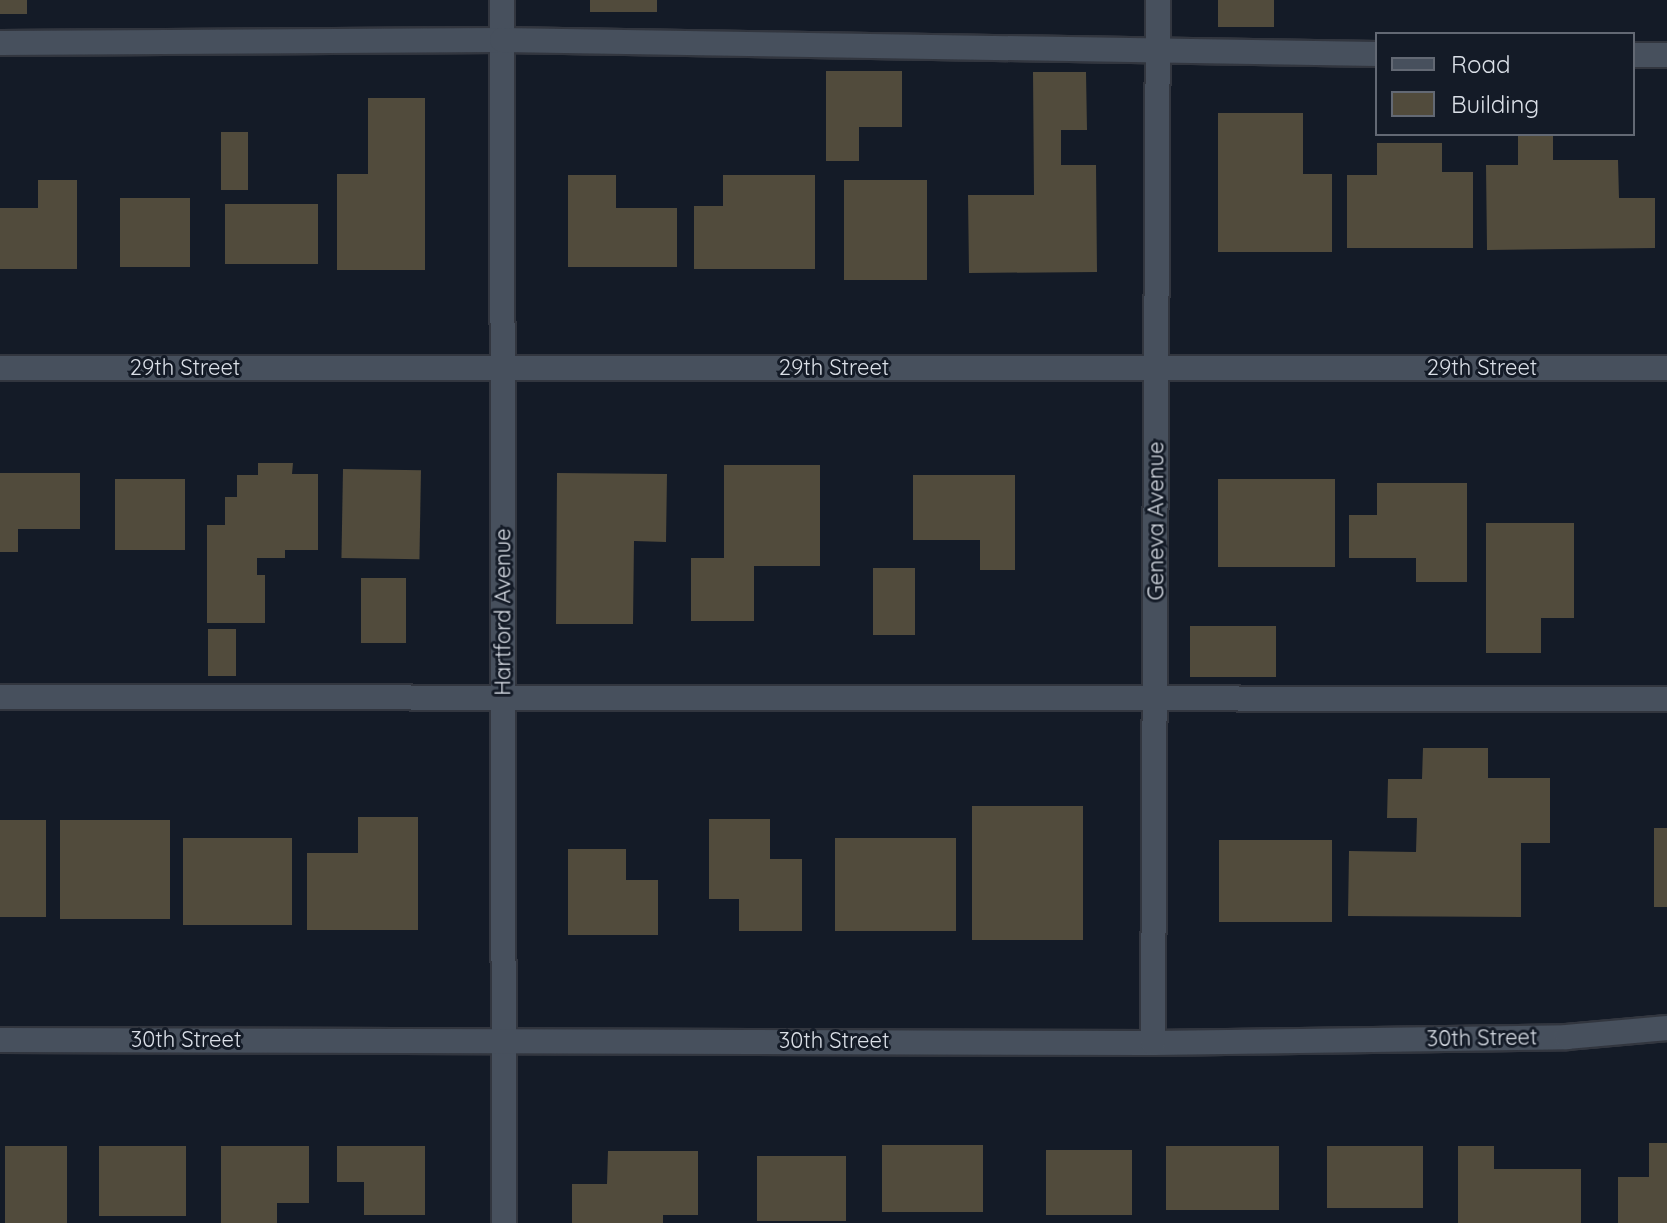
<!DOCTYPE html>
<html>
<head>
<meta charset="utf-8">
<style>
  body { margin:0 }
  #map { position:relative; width:1667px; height:1223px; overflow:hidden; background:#141b27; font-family:Quicksand,sans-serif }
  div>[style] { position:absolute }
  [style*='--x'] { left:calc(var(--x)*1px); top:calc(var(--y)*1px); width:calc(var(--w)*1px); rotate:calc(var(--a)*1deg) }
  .building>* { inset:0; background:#514b3c; transform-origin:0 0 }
  .roads { filter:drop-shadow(2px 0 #32363f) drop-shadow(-2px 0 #32363f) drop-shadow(0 2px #32363f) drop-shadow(0 -2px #32363f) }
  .minor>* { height:24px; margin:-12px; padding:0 12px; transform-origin:12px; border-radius:12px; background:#47505d }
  span { translate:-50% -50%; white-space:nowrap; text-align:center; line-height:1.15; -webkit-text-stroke:6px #141b27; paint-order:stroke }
  .street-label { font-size:22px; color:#dadfe7 }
  .legend { position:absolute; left:1375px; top:32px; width:260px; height:104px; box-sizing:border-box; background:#141b27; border:2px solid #636974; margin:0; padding:10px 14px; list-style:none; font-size:24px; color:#dadfe7 }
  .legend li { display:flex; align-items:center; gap:16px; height:40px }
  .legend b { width:40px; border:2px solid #636974 }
</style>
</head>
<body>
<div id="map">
  <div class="building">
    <i style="left:0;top:0;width:27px;height:14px"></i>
    <i style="left:590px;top:0;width:67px;height:12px"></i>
    <i style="left:1218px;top:0;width:56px;height:27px"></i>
    <i style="clip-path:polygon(826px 71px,902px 71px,902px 127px,859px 127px,859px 161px,826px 161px)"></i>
    <i style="clip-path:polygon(1033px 72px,1086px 72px,1087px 130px,1061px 130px,1061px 165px,1096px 165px,1097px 272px,969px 273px,968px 195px,1034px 195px)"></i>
    <i style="clip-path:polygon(368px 98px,425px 98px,425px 270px,337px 270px,337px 174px,368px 174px)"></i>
    <i style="clip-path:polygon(1218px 113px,1303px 113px,1303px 174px,1332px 174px,1332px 252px,1218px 252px)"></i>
    <i style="left:221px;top:132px;width:27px;height:58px"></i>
    <i style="clip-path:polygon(1518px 134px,1553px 134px,1553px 160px,1618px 160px,1619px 198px,1655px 198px,1655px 248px,1487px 250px,1486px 165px,1518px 165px)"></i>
    <i style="clip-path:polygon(1377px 143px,1442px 143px,1442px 172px,1473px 172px,1473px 248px,1347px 248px,1347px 175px,1377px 175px)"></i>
    <i style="clip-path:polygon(568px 175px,616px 175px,616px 208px,677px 208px,677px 267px,568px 267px)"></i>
    <i style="clip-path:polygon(723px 175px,815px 175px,815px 269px,694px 269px,694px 206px,723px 206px)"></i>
    <i style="clip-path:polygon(38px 180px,77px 180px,77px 269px,0 269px,0 208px,38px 208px)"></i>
    <i style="left:844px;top:180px;width:83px;height:100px"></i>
    <i style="left:120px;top:198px;width:70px;height:69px"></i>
    <i style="left:225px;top:204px;width:93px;height:60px"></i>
    <i style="clip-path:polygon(258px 463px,293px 463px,292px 474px,318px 474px,318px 550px,285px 550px,285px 558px,257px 558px,257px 575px,265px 575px,265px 623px,207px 623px,207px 525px,225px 525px,225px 497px,237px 497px,237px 475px,258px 475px)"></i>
    <i style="clip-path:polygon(724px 465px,820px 465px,820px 566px,754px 566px,754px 621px,691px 621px,691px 558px,724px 558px)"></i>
    <i style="left:343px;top:469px;width:78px;height:89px;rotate:1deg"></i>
    <i style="clip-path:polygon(0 473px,80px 473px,80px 529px,18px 529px,18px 552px,0 552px)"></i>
    <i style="clip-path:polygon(557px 473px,667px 474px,666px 542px,634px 541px,633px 624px,556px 624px)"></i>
    <i style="clip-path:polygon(913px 475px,1015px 475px,1015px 570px,980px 570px,980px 540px,913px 540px)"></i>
    <i style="left:115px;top:479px;width:70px;height:71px"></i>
    <i style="left:1218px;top:479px;width:117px;height:88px"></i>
    <i style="clip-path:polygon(1377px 483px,1467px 483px,1467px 582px,1416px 582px,1416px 558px,1349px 558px,1349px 515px,1377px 515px)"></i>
    <i style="clip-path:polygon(1486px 523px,1574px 523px,1574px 618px,1541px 618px,1541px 653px,1486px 653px)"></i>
    <i style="left:873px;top:568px;width:42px;height:67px"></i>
    <i style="left:361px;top:578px;width:45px;height:65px"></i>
    <i style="left:1190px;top:626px;width:86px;height:51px"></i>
    <i style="left:208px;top:629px;width:28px;height:47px"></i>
    <i style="clip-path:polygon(1423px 748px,1488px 748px,1488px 778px,1550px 778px,1550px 843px,1521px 843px,1521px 917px,1348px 916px,1349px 851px,1416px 852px,1417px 818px,1387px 818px,1388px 779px,1422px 779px)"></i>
    <i style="left:972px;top:806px;width:111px;height:134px"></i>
    <i style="clip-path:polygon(358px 817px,418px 817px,418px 930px,307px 930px,307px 853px,358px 853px)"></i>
    <i style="clip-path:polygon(709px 819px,770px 819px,770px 859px,802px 859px,802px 931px,739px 931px,739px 899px,709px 899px)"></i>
    <i style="left:0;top:820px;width:46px;height:97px"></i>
    <i style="left:60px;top:820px;width:110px;height:99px"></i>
    <i style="left:1654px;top:828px;width:13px;height:79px"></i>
    <i style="left:183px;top:838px;width:109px;height:87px"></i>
    <i style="left:835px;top:838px;width:121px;height:93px"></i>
    <i style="left:1219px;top:840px;width:113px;height:82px"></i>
    <i style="clip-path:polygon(568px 849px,626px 849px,626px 880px,658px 880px,658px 935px,568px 935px)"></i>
    <i style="clip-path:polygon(1649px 1143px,1667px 1143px,1667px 1223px,1618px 1223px,1618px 1177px,1649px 1177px)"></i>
    <i style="left:882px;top:1145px;width:101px;height:67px"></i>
    <i style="left:5px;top:1146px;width:62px;height:77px"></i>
    <i style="left:99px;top:1146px;width:87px;height:70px"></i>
    <i style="clip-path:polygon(221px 1146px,309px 1146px,309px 1203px,277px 1203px,277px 1223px,221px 1223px)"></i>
    <i style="clip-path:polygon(337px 1146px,425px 1146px,425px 1215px,364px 1215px,364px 1182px,337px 1182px)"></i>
    <i style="left:1166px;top:1146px;width:113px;height:64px"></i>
    <i style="left:1327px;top:1146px;width:96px;height:62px"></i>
    <i style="clip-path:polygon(1458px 1146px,1494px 1146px,1494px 1169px,1581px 1169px,1581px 1223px,1458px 1223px)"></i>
    <i style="left:1046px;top:1150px;width:86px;height:65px"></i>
    <i style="clip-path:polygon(608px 1151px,698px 1151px,698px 1215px,663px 1215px,663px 1223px,572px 1223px,572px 1184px,607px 1184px)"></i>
    <i style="left:757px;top:1156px;width:89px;height:65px"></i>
  </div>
  <div class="roads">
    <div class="minor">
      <i style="--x:502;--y:0;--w:1223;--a:89.91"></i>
      <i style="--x:0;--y:43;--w:502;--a:-0.34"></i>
      <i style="--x:502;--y:40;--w:875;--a:0.92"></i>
      <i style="--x:1633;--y:55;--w:34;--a:0"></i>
      <i style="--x:0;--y:368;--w:1667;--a:0"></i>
      <i style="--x:0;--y:697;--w:1667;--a:0.07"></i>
      <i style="--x:0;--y:1040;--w:1153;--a:0.15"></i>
      <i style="--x:1153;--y:1043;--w:414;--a:-0.8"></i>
      <i style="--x:1567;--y:1037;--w:100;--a:-5.1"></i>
      <i style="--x:1153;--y:1043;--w:1043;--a:-89.73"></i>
    </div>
  </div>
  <div class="street-label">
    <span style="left:185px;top:368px">29th Street</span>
    <span style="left:834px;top:368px">29th Street</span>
    <span style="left:1482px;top:368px">29th Street</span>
    <span style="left:1156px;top:521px;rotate:-90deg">Geneva Avenue</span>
    <span style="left:503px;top:612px;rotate:-90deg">Hartford Avenue</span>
    <span style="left:1482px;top:1038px;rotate:-1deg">30th Street</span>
    <span style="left:186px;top:1040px">30th Street</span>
    <span style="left:834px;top:1041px">30th Street</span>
  </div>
  <ul class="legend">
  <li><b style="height:10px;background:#47505d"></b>Road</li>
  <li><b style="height:22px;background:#514b3c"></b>Building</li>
  </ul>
</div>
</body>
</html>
